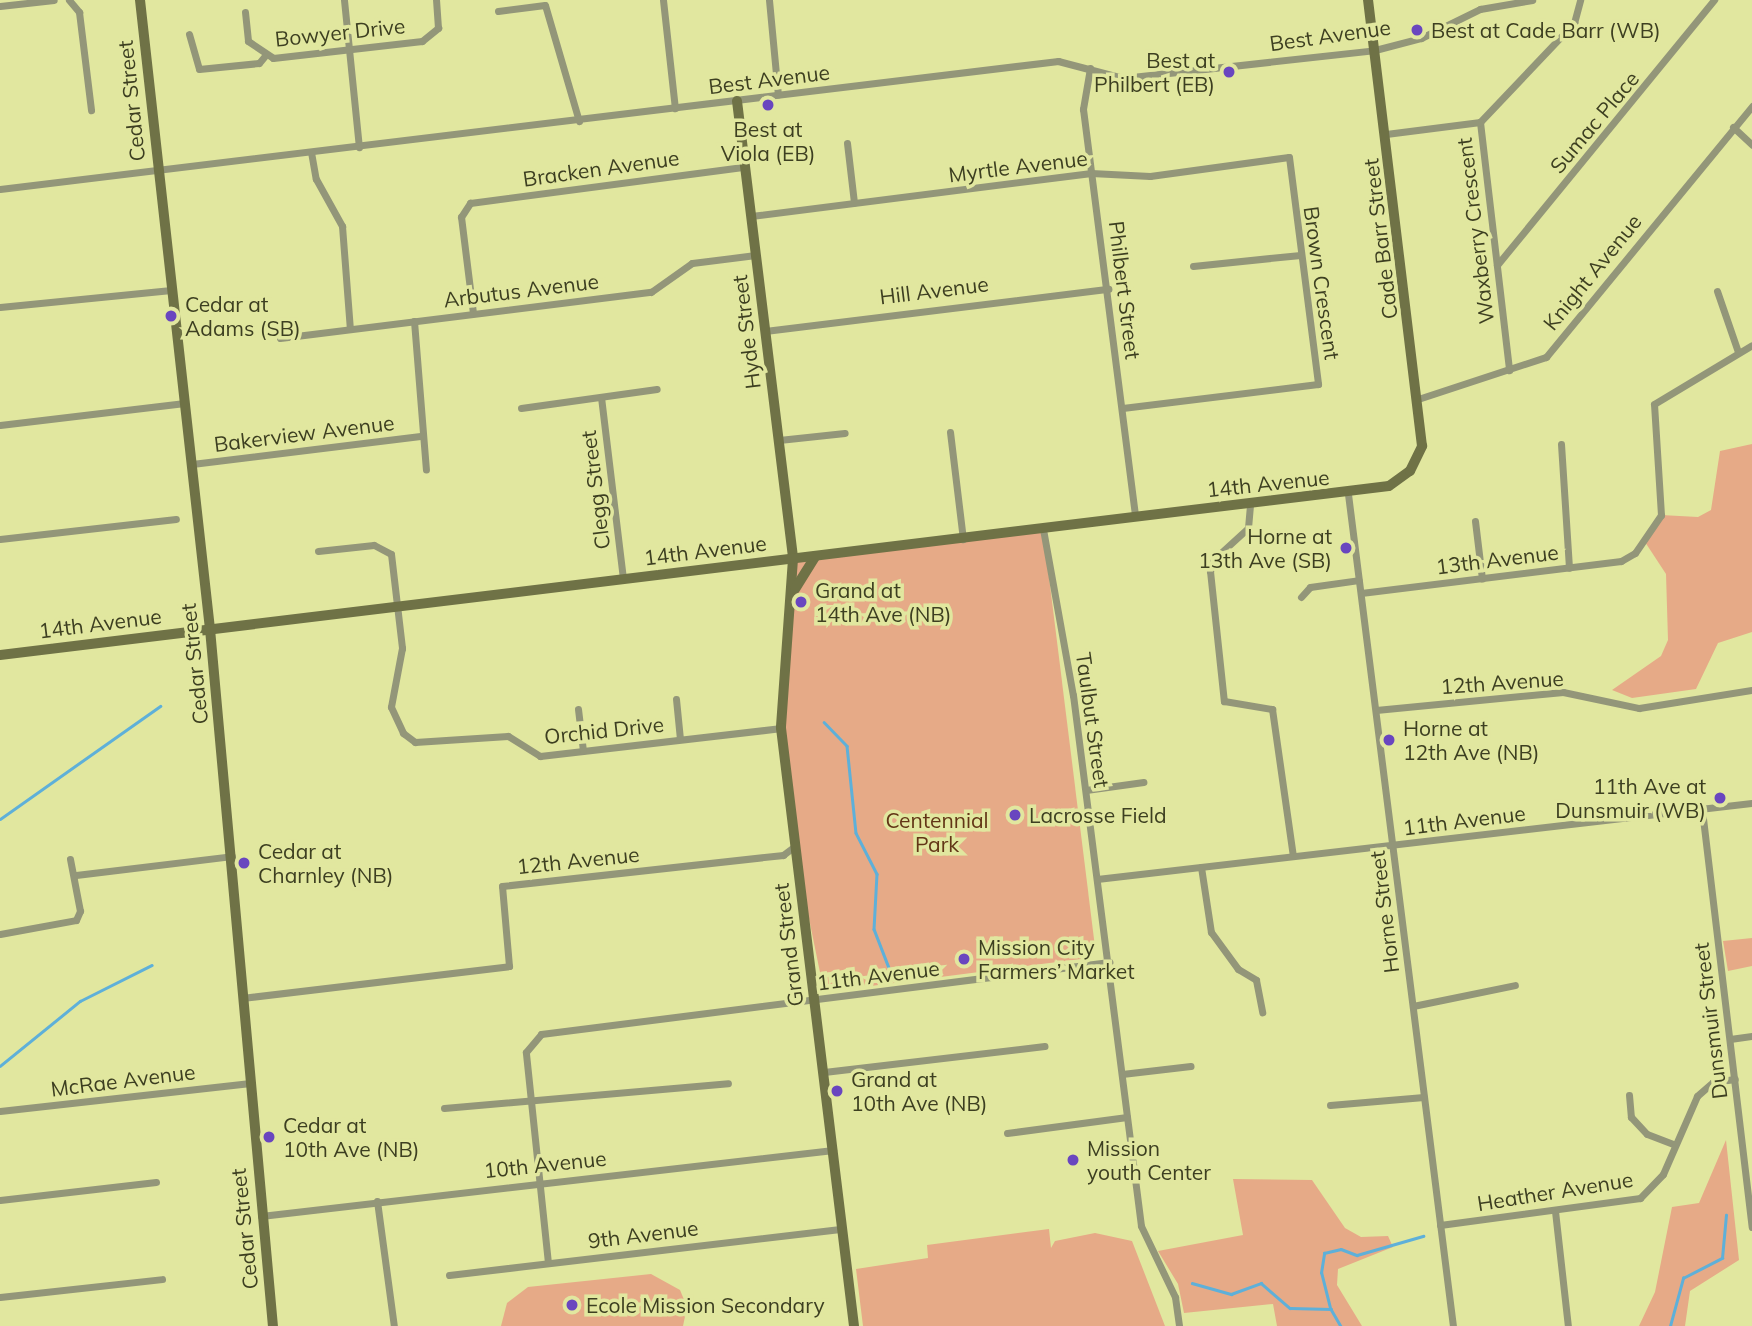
<!DOCTYPE html>
<html>
<head>
<meta charset="utf-8">
<style>
  body { margin:0 }
  #map { position:relative; width:1752px; height:1326px; overflow:hidden; background:#e1e79f; font-family:Mulish,sans-serif }
  div>[style] { position:absolute }
  [style*='--x'] { left:calc(var(--x)*1px); top:calc(var(--y)*1px); width:calc(var(--w)*1px); rotate:calc(var(--a)*1deg) }
  .green>* { inset:0; background:#e6aa87 }
  .stream>* { height:2.5px; margin:-1.25px; padding:0 1.25px; transform-origin:1.25px; border-radius:1.25px; background:#5eb0d9 }
  .street>* { height:7px; margin:-3.5px; padding:0 3.5px; transform-origin:3.5px; border-radius:3.5px; background:#939679 }
  .secondary>* { height:10px; margin:-5px; padding:0 5px; transform-origin:5px; border-radius:5px; background:#6f7246 }
  .dots>* { width:19px; height:19px; translate:-50% -50%; box-sizing:border-box; border:4px solid #e1e79f; border-radius:50% }
  span { translate:-50% -50%; white-space:nowrap; text-align:center; line-height:1.15; -webkit-text-stroke:7px #e1e79f; paint-order:stroke }
  .poi-label { font-size:21px; color:#3d3f21 }
  .left { translate:0 -50%; text-align:left }
  .right { translate:-100% -50%; text-align:right }
  .street-label { font-size:21px; color:#3d3f21 }
  .park-label { font-size:21px; color:#623516 }
</style>
</head>
<body>
<div id="map">
  <div class="green">
    <i style="clip-path:polygon(1752px 444px,1752px 632px,1718px 643px,1696px 689px,1632px 698px,1612px 690px,1661px 656px,1668px 640px,1666px 574px,1645px 542px,1661px 515px,1698px 517px,1711px 510px,1720px 451px)"></i>
    <i style="clip-path:polygon(1043px 529px,1095px 947px,1081px 959px,824px 992px,796px 855px,781px 728px,793px 559px)"></i>
    <i style="clip-path:polygon(1752px 938px,1752px 966px,1728px 971px,1723px 941px)"></i>
    <i style="clip-path:polygon(1726px 1140px,1739px 1260px,1690px 1291px,1685px 1326px,1639px 1326px,1655px 1292px,1672px 1207px,1699px 1203px)"></i>
    <i style="clip-path:polygon(1233px 1179px,1312px 1180px,1345px 1228px,1361px 1237px,1388px 1236px,1393px 1247px,1338px 1269px,1337px 1285px,1362px 1326px,1277px 1326px,1273px 1304px,1184px 1313px,1178px 1284px,1158px 1251px,1243px 1235px)"></i>
    <i style="clip-path:polygon(1049px 1229px,1051px 1248px,1055px 1241px,1095px 1233px,1132px 1241px,1165px 1326px,863px 1326px,856px 1269px,928px 1258px,927px 1245px)"></i>
    <i style="clip-path:polygon(651px 1274px,680px 1290px,687px 1307px,683px 1326px,501px 1326px,507px 1303px,528px 1287px)"></i>
  </div>
  <div class="stream">
    <i style="--x:824;--y:722;--w:33;--a:46"></i>
    <i style="--x:847;--y:746;--w:87;--a:84.1"></i>
    <i style="--x:856;--y:833;--w:46;--a:62.9"></i>
    <i style="--x:877;--y:874;--w:55;--a:93.1"></i>
    <i style="--x:874;--y:929;--w:47;--a:68.9"></i>
    <i style="--x:0;--y:819;--w:196;--a:-35.2"></i>
    <i style="--x:0;--y:1066;--w:103;--a:-39.1"></i>
    <i style="--x:80;--y:1001;--w:80;--a:-26.6"></i>
    <i style="--x:1192;--y:1283;--w:41;--a:15.8"></i>
    <i style="--x:1231;--y:1294;--w:32;--a:-20"></i>
    <i style="--x:1261;--y:1283;--w:38;--a:41"></i>
    <i style="--x:1290;--y:1308;--w:41;--a:1.4"></i>
    <i style="--x:1331;--y:1309;--w:20;--a:60"></i>
    <i style="--x:1330;--y:1308;--w:36;--a:-104"></i>
    <i style="--x:1321;--y:1273;--w:20;--a:-81"></i>
    <i style="--x:1324;--y:1253;--w:17;--a:-13"></i>
    <i style="--x:1341;--y:1249;--w:17;--a:21"></i>
    <i style="--x:1357;--y:1255;--w:69;--a:-16.1"></i>
    <i style="--x:1670;--y:1326;--w:50;--a:-74.8"></i>
    <i style="--x:1683;--y:1278;--w:44;--a:-27.1"></i>
    <i style="--x:1722;--y:1258;--w:43;--a:-84.7"></i>
  </div>
  <div class="street">
    <i style="--x:69;--y:0;--w:16;--a:50"></i>
    <i style="--x:79;--y:12;--w:99;--a:83"></i>
    <i style="--x:344;--y:0;--w:148;--a:84.2"></i>
    <i style="--x:663;--y:0;--w:109;--a:83.7"></i>
    <i style="--x:769;--y:0;--w:95;--a:84.6"></i>
    <i style="--x:0;--y:6;--w:54;--a:-6.3"></i>
    <i style="--x:498;--y:11;--w:47;--a:-7.3"></i>
    <i style="--x:545;--y:5;--w:121;--a:73.7"></i>
    <i style="--x:245;--y:12;--w:29;--a:84"></i>
    <i style="--x:248;--y:41;--w:30;--a:34"></i>
    <i style="--x:273;--y:58;--w:150;--a:-6.5"></i>
    <i style="--x:422;--y:41;--w:21;--a:-39"></i>
    <i style="--x:438;--y:28;--w:28;--a:-94"></i>
    <i style="--x:189;--y:34;--w:36;--a:74"></i>
    <i style="--x:199;--y:69;--w:60;--a:-5.7"></i>
    <i style="--x:259;--y:63;--w:8;--a:-50"></i>
    <i style="--x:1090;--y:68;--w:42;--a:99.7"></i>
    <i style="--x:1083;--y:109;--w:411;--a:82.7"></i>
    <i style="--x:1480;--y:122;--w:250;--a:83.3"></i>
    <i style="--x:1480;--y:122;--w:137;--a:-46.5"></i>
    <i style="--x:1574;--y:23;--w:24;--a:-75"></i>
    <i style="--x:1733;--y:127;--w:26;--a:43"></i>
    <i style="--x:1386;--y:134;--w:95;--a:-7.3"></i>
    <i style="--x:847;--y:143;--w:60;--a:83.3"></i>
    <i style="--x:311;--y:152;--w:27;--a:80"></i>
    <i style="--x:316;--y:179;--w:54;--a:61"></i>
    <i style="--x:342;--y:226;--w:103;--a:85.6"></i>
    <i style="--x:0;--y:189;--w:1066;--a:-6.9"></i>
    <i style="--x:1058;--y:61;--w:67;--a:14.7"></i>
    <i style="--x:1123;--y:78;--w:254;--a:-6.3"></i>
    <i style="--x:1375;--y:50;--w:48;--a:-14.6"></i>
    <i style="--x:1421;--y:38;--w:66;--a:-26.2"></i>
    <i style="--x:1480;--y:9;--w:53;--a:-9.8"></i>
    <i style="--x:751;--y:216;--w:343;--a:-7.2"></i>
    <i style="--x:1091;--y:173;--w:59;--a:2.9"></i>
    <i style="--x:1150;--y:176;--w:140;--a:-7.8"></i>
    <i style="--x:1289;--y:157;--w:229;--a:82.7"></i>
    <i style="--x:1318;--y:384;--w:197;--a:173"></i>
    <i style="--x:1497;--y:265;--w:343;--a:-50.7"></i>
    <i style="--x:1193;--y:266;--w:108;--a:-5.9"></i>
    <i style="--x:1717;--y:291;--w:65;--a:71"></i>
    <i style="--x:0;--y:307;--w:172;--a:-5.7"></i>
    <i style="--x:473;--y:313;--w:97;--a:-97.1"></i>
    <i style="--x:461;--y:217;--w:17;--a:-57"></i>
    <i style="--x:470;--y:203;--w:277;--a:-7.5"></i>
    <i style="--x:414;--y:321;--w:149;--a:85.4"></i>
    <i style="--x:765;--y:331;--w:346;--a:-7"></i>
    <i style="--x:280;--y:338;--w:374;--a:-7.1"></i>
    <i style="--x:651;--y:292;--w:50;--a:-35.3"></i>
    <i style="--x:692;--y:263;--w:64;--a:-7.1"></i>
    <i style="--x:601;--y:397;--w:183;--a:83.1"></i>
    <i style="--x:1418;--y:399;--w:135;--a:-18.2"></i>
    <i style="--x:1546;--y:357;--w:325;--a:-50.6"></i>
    <i style="--x:521;--y:408;--w:137;--a:-8"></i>
    <i style="--x:0;--y:425;--w:186;--a:-6.8"></i>
    <i style="--x:950;--y:432;--w:108;--a:83.1"></i>
    <i style="--x:779;--y:440;--w:66;--a:-6.1"></i>
    <i style="--x:1561;--y:444;--w:124;--a:86.3"></i>
    <i style="--x:192;--y:464;--w:230;--a:-7"></i>
    <i style="--x:1348;--y:494;--w:839;--a:82.81"></i>
    <i style="--x:1250;--y:505;--w:23;--a:95"></i>
    <i style="--x:1248;--y:528;--w:46;--a:137.6"></i>
    <i style="--x:1214;--y:559;--w:13;--a:108"></i>
    <i style="--x:1210;--y:571;--w:131;--a:83.9"></i>
    <i style="--x:1224;--y:701;--w:49;--a:9.5"></i>
    <i style="--x:1272;--y:709;--w:148;--a:81.9"></i>
    <i style="--x:1475;--y:521;--w:58;--a:83.1"></i>
    <i style="--x:1043;--y:529;--w:169;--a:79.8"></i>
    <i style="--x:1073;--y:695;--w:535;--a:82.7"></i>
    <i style="--x:1141;--y:1226;--w:79;--a:64.4"></i>
    <i style="--x:1175;--y:1297;--w:29;--a:82"></i>
    <i style="--x:0;--y:539;--w:177;--a:-6.5"></i>
    <i style="--x:318;--y:551;--w:56;--a:-6.1"></i>
    <i style="--x:374;--y:545;--w:19;--a:28"></i>
    <i style="--x:391;--y:554;--w:95;--a:83.3"></i>
    <i style="--x:402;--y:648;--w:60;--a:100.6"></i>
    <i style="--x:391;--y:707;--w:29;--a:65"></i>
    <i style="--x:403;--y:733;--w:15;--a:37"></i>
    <i style="--x:415;--y:742;--w:93;--a:-3.7"></i>
    <i style="--x:508;--y:736;--w:38;--a:32"></i>
    <i style="--x:540;--y:756;--w:243;--a:-6.6"></i>
    <i style="--x:1361;--y:593;--w:262;--a:-7"></i>
    <i style="--x:1621;--y:561;--w:16;--a:-30"></i>
    <i style="--x:1635;--y:553;--w:46;--a:-55.6"></i>
    <i style="--x:1661;--y:515;--w:111;--a:-93.6"></i>
    <i style="--x:1654;--y:404;--w:114;--a:-31"></i>
    <i style="--x:1301;--y:597;--w:13;--a:-48"></i>
    <i style="--x:1310;--y:587;--w:49;--a:-8.1"></i>
    <i style="--x:676;--y:699;--w:40;--a:84.3"></i>
    <i style="--x:578;--y:709;--w:42;--a:83.2"></i>
    <i style="--x:1376;--y:710;--w:188;--a:-5.5"></i>
    <i style="--x:1563;--y:692;--w:78;--a:11.9"></i>
    <i style="--x:1639;--y:708;--w:114;--a:-9.1"></i>
    <i style="--x:1086;--y:790;--w:58;--a:-8"></i>
    <i style="--x:1702;--y:810;--w:420;--a:83.2"></i>
    <i style="--x:1201;--y:867;--w:66;--a:81.3"></i>
    <i style="--x:1211;--y:932;--w:46;--a:53.9"></i>
    <i style="--x:1238;--y:969;--w:21;--a:31"></i>
    <i style="--x:1256;--y:980;--w:33;--a:79"></i>
    <i style="--x:76;--y:875;--w:157;--a:-6.9"></i>
    <i style="--x:1097;--y:879;--w:659;--a:-6.62"></i>
    <i style="--x:0;--y:934;--w:77;--a:-10.4"></i>
    <i style="--x:76;--y:920;--w:10;--a:-66"></i>
    <i style="--x:80;--y:911;--w:53;--a:-100.9"></i>
    <i style="--x:242;--y:998;--w:269;--a:-6.8"></i>
    <i style="--x:509;--y:966;--w:80;--a:-95"></i>
    <i style="--x:502;--y:886;--w:283;--a:-6.3"></i>
    <i style="--x:783;--y:855;--w:15;--a:-37"></i>
    <i style="--x:1413;--y:1006;--w:104;--a:-11.6"></i>
    <i style="--x:1730;--y:1039;--w:22;--a:-8"></i>
    <i style="--x:824;--y:1072;--w:222;--a:-6.7"></i>
    <i style="--x:1122;--y:1074;--w:69;--a:-6.6"></i>
    <i style="--x:1629;--y:1095;--w:22;--a:85"></i>
    <i style="--x:1631;--y:1117;--w:23;--a:47"></i>
    <i style="--x:1647;--y:1134;--w:30;--a:21"></i>
    <i style="--x:1330;--y:1105;--w:94;--a:-4.9"></i>
    <i style="--x:444;--y:1108;--w:285;--a:-5"></i>
    <i style="--x:0;--y:1111;--w:252;--a:-6.4"></i>
    <i style="--x:1007;--y:1133;--w:121;--a:-7.6"></i>
    <i style="--x:0;--y:1200;--w:157;--a:-6.6"></i>
    <i style="--x:377;--y:1201;--w:126;--a:82.3"></i>
    <i style="--x:1555;--y:1211;--w:116;--a:83.6"></i>
    <i style="--x:261;--y:1216;--w:576;--a:-6.58"></i>
    <i style="--x:1440;--y:1225;--w:202;--a:-7.7"></i>
    <i style="--x:1640;--y:1198;--w:33;--a:-46"></i>
    <i style="--x:1663;--y:1174;--w:85;--a:-66.4"></i>
    <i style="--x:1697;--y:1096;--w:21;--a:-41"></i>
    <i style="--x:1713;--y:1082;--w:22;--a:-8"></i>
    <i style="--x:548;--y:1263;--w:212;--a:-96"></i>
    <i style="--x:526;--y:1052;--w:23;--a:-50"></i>
    <i style="--x:541;--y:1034;--w:573;--a:-7.22"></i>
    <i style="--x:449;--y:1275;--w:396;--a:-6.7"></i>
    <i style="--x:0;--y:1297;--w:163;--a:-6.3"></i>
  </div>
  <div class="secondary">
    <i style="--x:140;--y:0;--w:633;--a:83.65"></i>
    <i style="--x:210;--y:629;--w:700;--a:84.84"></i>
    <i style="--x:737;--y:101;--w:461;--a:83"></i>
    <i style="--x:793;--y:559;--w:169;--a:94.1"></i>
    <i style="--x:781;--y:728;--w:602;--a:83.04"></i>
    <i style="--x:795;--y:589;--w:39;--a:-58"></i>
    <i style="--x:0;--y:655;--w:1399;--a:-6.94"></i>
    <i style="--x:1389;--y:486;--w:26;--a:-36"></i>
    <i style="--x:1410;--y:471;--w:28;--a:-64"></i>
    <i style="--x:1422;--y:446;--w:449;--a:-96.9"></i>
  </div>
  <div class="dots">
    <i style="left:1417px;top:30px;background:#6946bf"></i>
    <i style="left:1229px;top:72px;background:#6946bf"></i>
    <i style="left:768px;top:105px;background:#6946bf"></i>
    <i style="left:171px;top:316px;background:#6946bf"></i>
    <i style="left:1346px;top:548px;background:#6946bf"></i>
    <i style="left:801px;top:602px;background:#6946bf"></i>
    <i style="left:1389px;top:740px;background:#6946bf"></i>
    <i style="left:1720px;top:798px;background:#6946bf"></i>
    <i style="left:1015px;top:815px;background:#6946bf"></i>
    <i style="left:244px;top:863px;background:#6946bf"></i>
    <i style="left:964px;top:959px;background:#6946bf"></i>
    <i style="left:837px;top:1091px;background:#6946bf"></i>
    <i style="left:269px;top:1137px;background:#6946bf"></i>
    <i style="left:1073px;top:1160px;background:#6946bf"></i>
    <i style="left:572px;top:1305px;background:#6946bf"></i>
  </div>
  <div class="poi-label">
    <span class="left" style="left:1431px;top:30px">Best at Cade Barr (WB)</span>
    <span class="right" style="left:1215px;top:72px">Best at<br>Philbert (EB)</span>
    <span style="left:768px;top:141px">Best at<br>Viola (EB)</span>
    <span class="left" style="left:185px;top:316px">Cedar at<br>Adams (SB)</span>
    <span class="right" style="left:1332px;top:548px">Horne at<br>13th Ave (SB)</span>
    <span class="left" style="left:815px;top:602px">Grand at<br>14th Ave (NB)</span>
    <span class="left" style="left:1403px;top:740px">Horne at<br>12th Ave (NB)</span>
    <span class="right" style="left:1706px;top:798px">11th Ave at<br>Dunsmuir (WB)</span>
    <span class="left" style="left:1029px;top:815px">Lacrosse Field</span>
    <span class="left" style="left:258px;top:863px">Cedar at<br>Charnley (NB)</span>
    <span class="left" style="left:978px;top:959px">Mission City<br>Farmers’ Market</span>
    <span class="left" style="left:851px;top:1091px">Grand at<br>10th Ave (NB)</span>
    <span class="left" style="left:283px;top:1137px">Cedar at<br>10th Ave (NB)</span>
    <span class="left" style="left:1087px;top:1160px">Mission<br>youth Center</span>
    <span class="left" style="left:586px;top:1305px">Ecole Mission Secondary</span>
  </div>
  <div class="street-label">
    <span style="left:340px;top:32px;rotate:-6deg">Bowyer Drive</span>
    <span style="left:1330px;top:35px;rotate:-8deg">Best Avenue</span>
    <span style="left:769px;top:79px;rotate:-7deg">Best Avenue</span>
    <span style="left:131px;top:101px;rotate:-96deg">Cedar Street</span>
    <span style="left:1594px;top:122px;rotate:-50deg">Sumac Place</span>
    <span style="left:1018px;top:166px;rotate:-7deg">Myrtle Avenue</span>
    <span style="left:601px;top:168px;rotate:-8deg">Bracken Avenue</span>
    <span style="left:1475px;top:231px;rotate:-97deg">Waxberry Crescent</span>
    <span style="left:1380px;top:239px;rotate:-97deg">Cade Barr Street</span>
    <span style="left:1592px;top:272px;rotate:-51deg">Knight Avenue</span>
    <span style="left:1322px;top:283px;rotate:82deg">Brown Crescent</span>
    <span style="left:521px;top:290px;rotate:-7deg">Arbutus Avenue</span>
    <span style="left:934px;top:290px;rotate:-7deg">Hill Avenue</span>
    <span style="left:1125px;top:290px;rotate:83deg">Philbert Street</span>
    <span style="left:746px;top:332px;rotate:-97deg">Hyde Street</span>
    <span style="left:304px;top:433px;rotate:-7deg">Bakerview Avenue</span>
    <span style="left:1268px;top:483px;rotate:-6deg">14th Avenue</span>
    <span style="left:595px;top:490px;rotate:-97deg">Clegg Street</span>
    <span style="left:705px;top:550px;rotate:-7deg">14th Avenue</span>
    <span style="left:1497px;top:559px;rotate:-7deg">13th Avenue</span>
    <span style="left:100px;top:623px;rotate:-7deg">14th Avenue</span>
    <span style="left:194px;top:664px;rotate:-96deg">Cedar Street</span>
    <span style="left:1502px;top:682px;rotate:-4deg">12th Avenue</span>
    <span style="left:1093px;top:720px;rotate:82deg">Taulbut Street</span>
    <span style="left:604px;top:730px;rotate:-6deg">Orchid Drive</span>
    <span style="left:1464px;top:820px;rotate:-7deg">11th Avenue</span>
    <span style="left:578px;top:860px;rotate:-6deg">12th Avenue</span>
    <span style="left:1384px;top:912px;rotate:-97deg">Horne Street</span>
    <span style="left:788px;top:945px;rotate:-97deg">Grand Street</span>
    <span style="left:878px;top:975px;rotate:-7deg">11th Avenue</span>
    <span style="left:1710px;top:1021px;rotate:-97deg">Dunsmuir Street</span>
    <span style="left:123px;top:1080px;rotate:-7deg">McRae Avenue</span>
    <span style="left:545px;top:1164px;rotate:-6deg">10th Avenue</span>
    <span style="left:1555px;top:1191px;rotate:-9deg">Heather Avenue</span>
    <span style="left:244px;top:1229px;rotate:-96deg">Cedar Street</span>
    <span style="left:643px;top:1234px;rotate:-7deg">9th Avenue</span>
  </div>
  <div class="park-label">
    <span style="left:937px;top:832px">Centennial<br>Park</span>
  </div>
</div>
</body>
</html>
